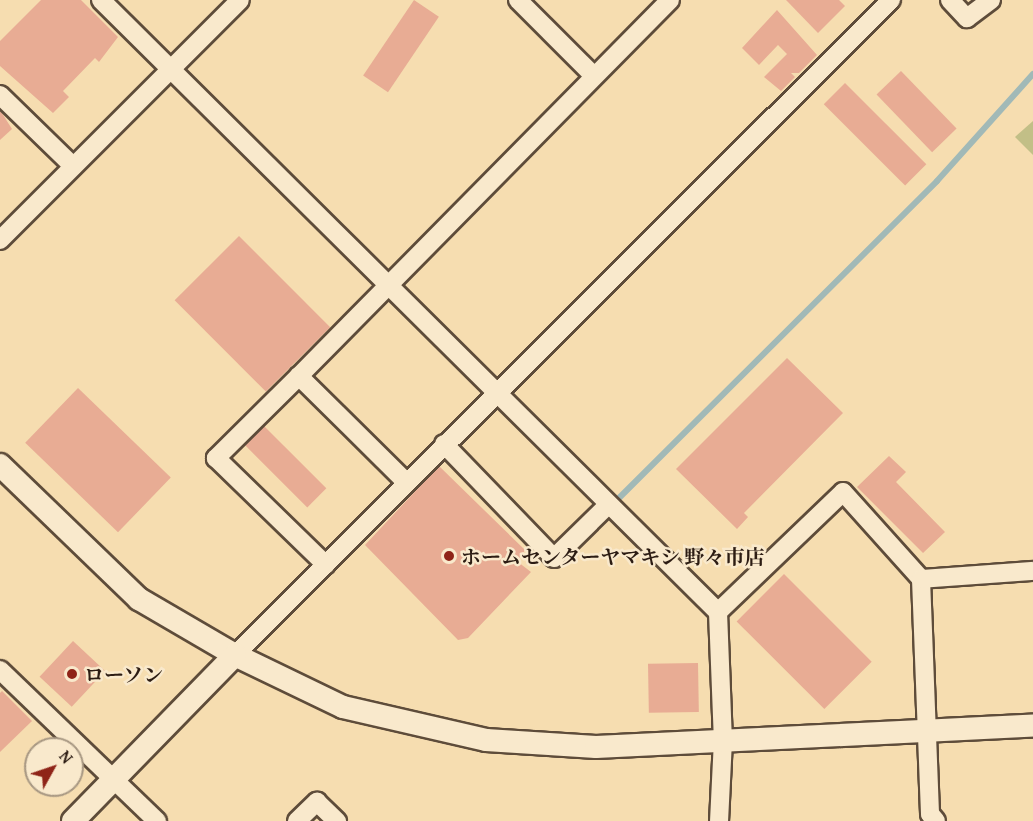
<!DOCTYPE html>
<html>
<head>
<meta charset="utf-8">
<style>
  body { margin:0 }
  #map { position:relative; width:1033px; height:821px; overflow:hidden; background:#f6ddb0; font-family:"Gentium Book Plus","Noto Serif JP",serif }
  div>[style] { position:absolute }
  [style*='--x'] { left:calc(var(--x)*1px); top:calc(var(--y)*1px); width:calc(var(--w)*1px); rotate:calc(var(--a)*1deg) }
  .green>* { inset:0; background:#c2bf87 }
  .stream>* { height:6px; margin:-3px; padding:0 3px; transform-origin:3px; border-radius:3px; background:#a1b9b7 }
  .building>* { inset:0; background:#e8ac94; transform-origin:0 0 }
  .roads { filter:drop-shadow(2px 0 #5e4c3a) drop-shadow(-2px 0 #5e4c3a) drop-shadow(0 2px #5e4c3a) drop-shadow(0 -2px #5e4c3a) }
  .minor>* { height:18px; margin:-9px; padding:0 9px; transform-origin:9px; border-radius:9px; background:#f9e9cc }
  .tertiary>* { height:22px; margin:-11px; padding:0 11px; transform-origin:11px; border-radius:11px; background:#f9e9cc }
  .dots>* { width:16px; height:16px; translate:-50% -50%; box-sizing:border-box; border:3px solid #f9e9cc; border-radius:50% }
  span { translate:-50% -50%; white-space:nowrap; text-align:center; line-height:1.15; -webkit-text-stroke:5px #f9e9cc; paint-order:stroke }
  .poi-label { font-size:20px; color:#2c1c13; font-weight:700 }
  .left { translate:0 -50%; text-align:left }
  .north { position:absolute; left:24px; top:737px; width:60px; height:60px; box-sizing:border-box; background:#f9e9cc; border:2px solid #a79782; border-radius:50%; rotate:50deg; font-size:16px; font-weight:700; line-height:24px; text-align:center; color:#2c1c13 }
  .north::after { content:''; display:block; margin:auto; width:21px; height:27px; background:#8f2418; clip-path:polygon(50% 0,100% 100%,50% 72%,0 100%) }
</style>
</head>
<body>
<div id="map">
  <div class="green">
    <i style="clip-path:polygon(1033px 121px,1033px 155px,1015px 137px)"></i>
  </div>
  <div class="stream">
    <i style="--x:619;--y:498;--w:449;--a:-44.9"></i>
    <i style="--x:937;--y:181;--w:144;--a:-48.1"></i>
  </div>
  <div class="building">
    <i style="clip-path:polygon(41px 0,81px 0,118px 37px,99px 62px,95px 58px,63px 91px,69px 97px,53px 113px,0 66px,0 41px)"></i>
    <i style="left:414px;top:0;width:30px;height:91px;rotate:34deg"></i>
    <i style="clip-path:polygon(786px 0,839px 0,845px 6px,818px 33px)"></i>
    <i style="clip-path:polygon(777px 10px,817px 55px,799px 73px,791px 73px,795px 77px,781px 91px,764px 77px,787px 54px,778px 45px,759px 65px,742px 48px)"></i>
    <i style="left:901px;top:71px;width:80px;height:34px;rotate:46deg"></i>
    <i style="left:845px;top:83px;width:115px;height:30px;rotate:45deg"></i>
    <i style="clip-path:polygon(0 110px,12px 129px,0 140px)"></i>
    <i style="left:239px;top:236px;width:129px;height:91px;rotate:45deg"></i>
    <i style="clip-path:polygon(787px 358px,843px 413px,744px 513px,748px 517px,737px 529px,676px 469px)"></i>
    <i style="left:78px;top:388px;width:129px;height:76px;rotate:44deg"></i>
    <i style="left:262px;top:424px;width:91px;height:27px;rotate:45deg"></i>
    <i style="clip-path:polygon(889px 456px,906px 472px,896px 482px,945px 532px,923px 553px,857px 487px)"></i>
    <i style="clip-path:polygon(439px 466px,525px 550px,518px 562px,531px 572px,468px 638px,458px 640px,365px 545px)"></i>
    <i style="left:784px;top:574px;width:124px;height:67px;rotate:45deg"></i>
    <i style="left:73px;top:641px;width:44px;height:49px;rotate:43deg"></i>
    <i style="left:698px;top:663px;width:49px;height:50px;rotate:89deg"></i>
    <i style="clip-path:polygon(2px 691px,32px 721px,0 752px,0 693px)"></i>
  </div>
  <div class="roads">
    <div class="minor">
      <i style="--x:101;--y:0;--w:869;--a:44.77"></i>
      <i style="--x:718;--y:612;--w:173;--a:-43.8"></i>
      <i style="--x:843;--y:492;--w:117;--a:48.1"></i>
      <i style="--x:921;--y:579;--w:235;--a:87.8"></i>
      <i style="--x:930;--y:814;--w:9;--a:49"></i>
      <i style="--x:518;--y:0;--w:107;--a:45"></i>
      <i style="--x:950;--y:0;--w:25;--a:47"></i>
      <i style="--x:967;--y:18;--w:30;--a:-37"></i>
      <i style="--x:0;--y:95;--w:102;--a:44.2"></i>
      <i style="--x:0;--y:240;--w:339;--a:-45"></i>
      <i style="--x:299;--y:376;--w:117;--a:135.3"></i>
      <i style="--x:216;--y:458;--w:153;--a:44.2"></i>
      <i style="--x:444;--y:444;--w:158;--a:46"></i>
      <i style="--x:554;--y:558;--w:74;--a:-44.5"></i>
      <i style="--x:406;--y:482;--w:151;--a:-135.3"></i>
      <i style="--x:299;--y:376;--w:528;--a:-45.38"></i>
      <i style="--x:921;--y:579;--w:112;--a:-4.1"></i>
      <i style="--x:718;--y:612;--w:128;--a:87.8"></i>
      <i style="--x:723;--y:740;--w:81;--a:92.8"></i>
      <i style="--x:235;--y:655;--w:927;--a:-44.96"></i>
      <i style="--x:0;--y:670;--w:218;--a:43.9"></i>
      <i style="--x:297;--y:821;--w:28;--a:-44"></i>
      <i style="--x:317;--y:802;--w:28;--a:44"></i>
    </div>
    <div class="tertiary">
      <i style="--x:0;--y:465;--w:193;--a:44"></i>
      <i style="--x:139;--y:599;--w:111;--a:30.3"></i>
      <i style="--x:235;--y:655;--w:120;--a:25.7"></i>
      <i style="--x:343;--y:707;--w:147;--a:13"></i>
      <i style="--x:486;--y:740;--w:110;--a:3.6"></i>
      <i style="--x:596;--y:747;--w:438;--a:-2.8"></i>
      <i style="--x:73;--y:821;--w:232;--a:-45.7"></i>
    </div>
  </div>
  <div class="dots">
    <i style="left:449px;top:556px;background:#8f2418"></i>
    <i style="left:72px;top:674px;background:#8f2418"></i>
  </div>
  <div class="poi-label">
    <span class="left" style="left:461px;top:556px">ホームセンターヤマキシ 野々市店</span>
    <span class="left" style="left:84px;top:674px">ローソン</span>
  </div>
  <div class="north">N</div>
</div>
</body>
</html>
